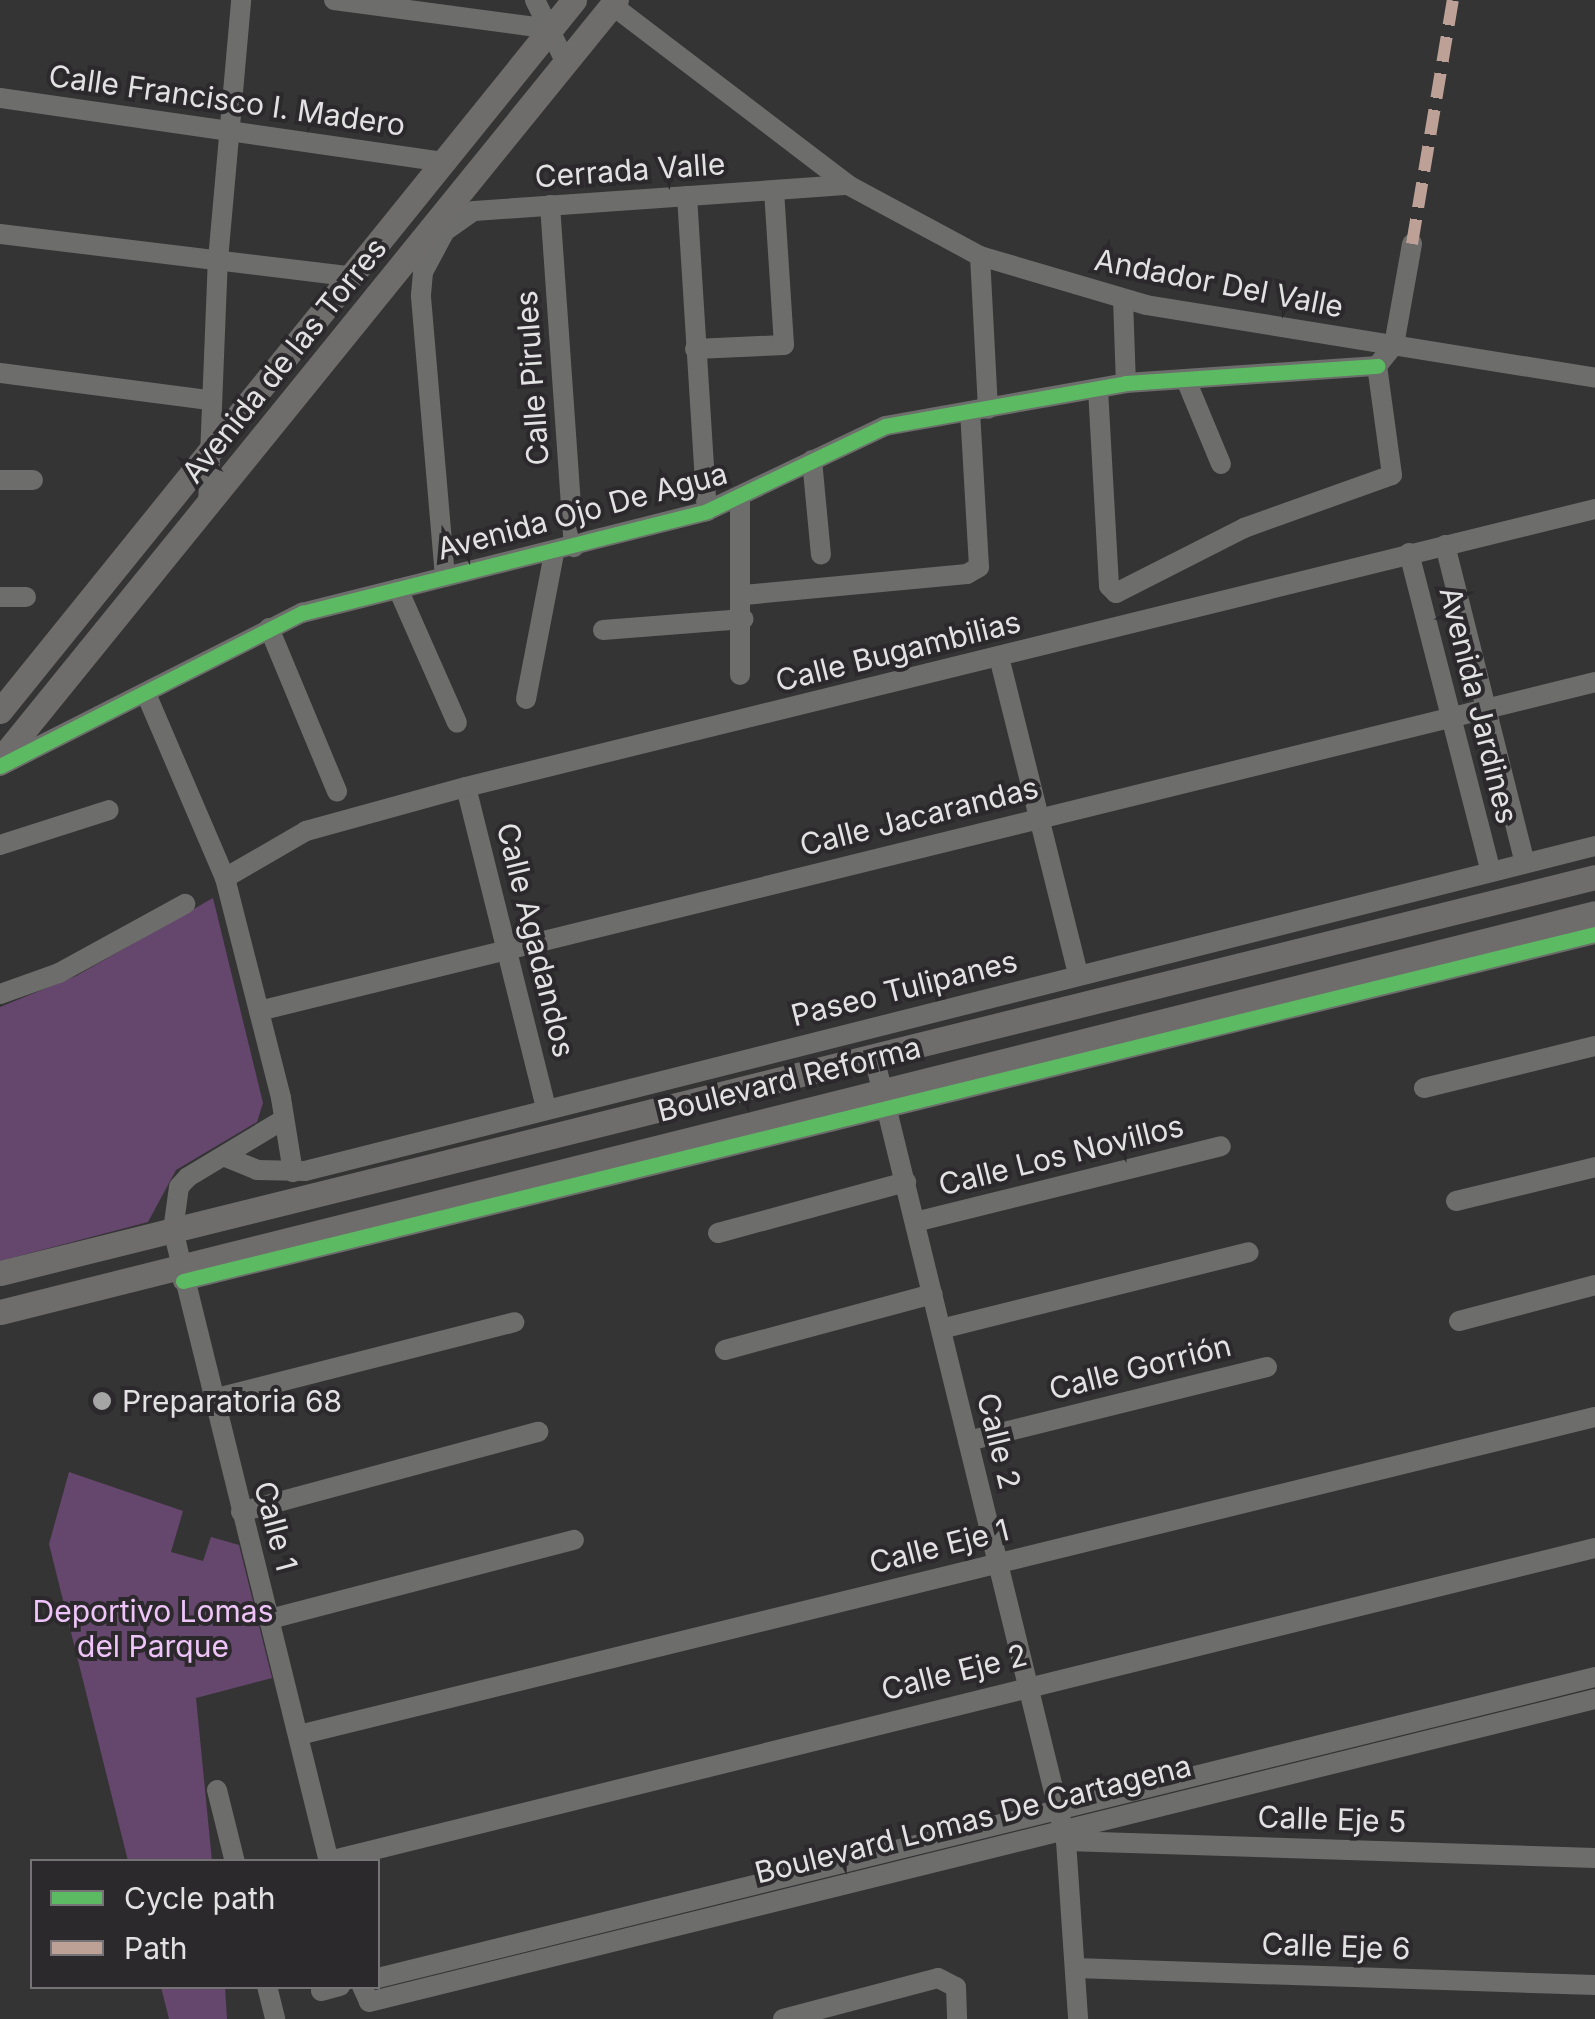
<!DOCTYPE html>
<html>
<head>
<meta charset="utf-8">
<style>
  body { margin:0 }
  #map { position:relative; width:1595px; height:2019px; overflow:hidden; background:#353435; font-family:Inter,sans-serif }
  div>[style] { position:absolute }
  [style*='--x'] { left:calc(var(--x)*1px); top:calc(var(--y)*1px); width:calc(var(--w)*1px); rotate:calc(var(--a)*1deg) }
  .green>* { inset:0; background:#65466c }
  .minor>* { height:20px; margin:-10px; padding:0 10px; transform-origin:10px; border-radius:10px; background:#6d6d6c }
  .major>* { height:25px; margin:-12.5px; padding:0 12.5px; transform-origin:12.5px; border-radius:12.5px; background:#6e6d6c }
  .quiet>* { height:12px; margin-top:-6px; transform-origin:0; background:repeating-linear-gradient(90deg,#bda197 0 25px,transparent 0 37px) }
  .cycleway>* { height:15px; margin:-7.5px; padding:0 7.5px; transform-origin:7.5px; border-radius:7.5px; background:#5cba63 }
  .dots>* { width:28px; height:28px; translate:-50% -50%; box-sizing:border-box; border:5px solid #2b292b; border-radius:50% }
  span { translate:-50% -50%; white-space:nowrap; text-align:center; line-height:1.15; -webkit-text-stroke:8px #2b292b; paint-order:stroke }
  .street-label { font-size:30px; color:#e3e2e3 }
  .poi-label { font-size:30px; color:#e3e2e3 }
  .left { translate:0 -50%; text-align:left }
  .park-label { font-size:30px; color:#eec4f9 }
  .legend { position:absolute; left:30px; top:1859px; width:350px; height:130px; box-sizing:border-box; background:#2b292b; border:2px solid #757375; margin:0; padding:12px 18px; list-style:none; font-size:30px; color:#e3e2e3 }
  .legend li { display:flex; align-items:center; gap:20px; height:50px }
  .legend b { width:50px; border:2px solid #757375 }
</style>
</head>
<body>
<div id="map">
  <div class="green">
    <i style="clip-path:polygon(213px 898px,263px 1103px,257px 1122px,176px 1170px,148px 1222px,0 1261px,0 1007px,76px 976px)"></i>
    <i style="clip-path:polygon(69px 1472px,183px 1511px,171px 1552px,203px 1561px,211px 1537px,239px 1545px,272px 1678px,196px 1698px,212px 1861px,128px 1861px,49px 1544px)"></i>
    <i style="clip-path:polygon(161px 1987px,225px 1987px,227px 2019px,169px 2019px)"></i>
  </div>
  <div class="minor">
    <i style="--x:334;--y:0;--w:219;--a:7.6"></i>
    <i style="--x:535;--y:0;--w:70;--a:63.8"></i>
    <i style="--x:612;--y:5;--w:297;--a:37.3"></i>
    <i style="--x:848;--y:185;--w:150;--a:28.3"></i>
    <i style="--x:980;--y:256;--w:173;--a:16.4"></i>
    <i style="--x:1146;--y:305;--w:455;--a:9.2"></i>
    <i style="--x:0;--y:98;--w:451;--a:8.2"></i>
    <i style="--x:687;--y:196;--w:316;--a:86.4"></i>
    <i style="--x:550;--y:205;--w:343;--a:86"></i>
    <i style="--x:0;--y:234;--w:356;--a:6.9"></i>
    <i style="--x:980;--y:256;--w:153;--a:87"></i>
    <i style="--x:1123;--y:299;--w:84;--a:88"></i>
    <i style="--x:695;--y:349;--w:89;--a:-2.6"></i>
    <i style="--x:784;--y:345;--w:153;--a:-93.7"></i>
    <i style="--x:0;--y:373;--w:211;--a:7.4"></i>
    <i style="--x:1186;--y:380;--w:91;--a:67.4"></i>
    <i style="--x:1098;--y:389;--w:197;--a:86.8"></i>
    <i style="--x:1109;--y:586;--w:10;--a:45"></i>
    <i style="--x:1116;--y:593;--w:144;--a:-26.9"></i>
    <i style="--x:1244;--y:528;--w:157;--a:-19.7"></i>
    <i style="--x:1392;--y:475;--w:110;--a:-97.8"></i>
    <i style="--x:1377;--y:366;--w:27;--a:-51"></i>
    <i style="--x:1394;--y:345;--w:103;--a:-79.9"></i>
    <i style="--x:812;--y:460;--w:95;--a:84.6"></i>
    <i style="--x:0;--y:480;--w:33;--a:0"></i>
    <i style="--x:208;--y:506;--w:246;--a:-87.7"></i>
    <i style="--x:218;--y:260;--w:261;--a:-84.9"></i>
    <i style="--x:1445;--y:545;--w:328;--a:75.9"></i>
    <i style="--x:1409;--y:553;--w:329;--a:75.6"></i>
    <i style="--x:445;--y:577;--w:283;--a:-94.9"></i>
    <i style="--x:421;--y:295;--w:23;--a:-85"></i>
    <i style="--x:423;--y:272;--w:47;--a:-61.8"></i>
    <i style="--x:445;--y:231;--w:35;--a:-35"></i>
    <i style="--x:474;--y:211;--w:375;--a:-4"></i>
    <i style="--x:398;--y:589;--w:146;--a:66.2"></i>
    <i style="--x:744;--y:595;--w:224;--a:-5.4"></i>
    <i style="--x:967;--y:574;--w:14;--a:-30"></i>
    <i style="--x:979;--y:567;--w:155;--a:-93.3"></i>
    <i style="--x:0;--y:597;--w:26;--a:0"></i>
    <i style="--x:269;--y:628;--w:177;--a:67.4"></i>
    <i style="--x:603;--y:630;--w:141;--a:-4.5"></i>
    <i style="--x:999;--y:657;--w:328;--a:76"></i>
    <i style="--x:740;--y:675;--w:177;--a:-90"></i>
    <i style="--x:147;--y:696;--w:198;--a:66.8"></i>
    <i style="--x:225;--y:878;--w:227;--a:75.7"></i>
    <i style="--x:281;--y:1098;--w:75;--a:80.8"></i>
    <i style="--x:526;--y:699;--w:148;--a:-79.1"></i>
    <i style="--x:0;--y:766;--w:339;--a:-26.9"></i>
    <i style="--x:302;--y:613;--w:418;--a:-14.1"></i>
    <i style="--x:707;--y:511;--w:197;--a:-25.5"></i>
    <i style="--x:885;--y:426;--w:245;--a:-10.1"></i>
    <i style="--x:1126;--y:383;--w:252;--a:-3.9"></i>
    <i style="--x:466;--y:787;--w:331;--a:76"></i>
    <i style="--x:0;--y:845;--w:114;--a:-17.8"></i>
    <i style="--x:225;--y:878;--w:94;--a:-30.1"></i>
    <i style="--x:306;--y:831;--w:166;--a:-15.4"></i>
    <i style="--x:466;--y:787;--w:1163;--a:-13.83"></i>
    <i style="--x:0;--y:994;--w:63;--a:-19.6"></i>
    <i style="--x:59;--y:973;--w:144;--a:-28.7"></i>
    <i style="--x:259;--y:1011;--w:1376;--a:-13.83"></i>
    <i style="--x:874;--y:1057;--w:807;--a:76.24"></i>
    <i style="--x:1066;--y:1841;--w:178;--a:86.1"></i>
    <i style="--x:1424;--y:1088;--w:176;--a:-13.8"></i>
    <i style="--x:281;--y:1121;--w:109;--a:148.9"></i>
    <i style="--x:188;--y:1177;--w:13;--a:132"></i>
    <i style="--x:179;--y:1187;--w:43;--a:97.9"></i>
    <i style="--x:173;--y:1230;--w:651;--a:76.13"></i>
    <i style="--x:228;--y:1158;--w:31;--a:22"></i>
    <i style="--x:257;--y:1170;--w:48;--a:1.2"></i>
    <i style="--x:305;--y:1171;--w:1330;--a:-14.14"></i>
    <i style="--x:1456;--y:1201;--w:143;--a:-13.7"></i>
    <i style="--x:915;--y:1222;--w:315;--a:-13.9"></i>
    <i style="--x:718;--y:1233;--w:195;--a:-15.2"></i>
    <i style="--x:183;--y:1281;--w:1454;--a:-13.81"></i>
    <i style="--x:1459;--y:1321;--w:141;--a:-14.8"></i>
    <i style="--x:941;--y:1329;--w:317;--a:-14"></i>
    <i style="--x:725;--y:1350;--w:215;--a:-15.1"></i>
    <i style="--x:213;--y:1399;--w:311;--a:-14.3"></i>
    <i style="--x:968;--y:1441;--w:308;--a:-13.9"></i>
    <i style="--x:241;--y:1512;--w:308;--a:-15.1"></i>
    <i style="--x:270;--y:1619;--w:314;--a:-14.6"></i>
    <i style="--x:299;--y:1735;--w:1334;--a:-13.79"></i>
    <i style="--x:217;--y:1790;--w:74;--a:76"></i>
    <i style="--x:1066;--y:1841;--w:529;--a:1.84"></i>
    <i style="--x:329;--y:1861;--w:1304;--a:-13.89"></i>
    <i style="--x:1075;--y:1968;--w:520;--a:1.87"></i>
    <i style="--x:378;--y:1978;--w:1254;--a:-13.89"></i>
    <i style="--x:267;--y:1986;--w:34;--a:76"></i>
    <i style="--x:362;--y:1986;--w:17;--a:66"></i>
    <i style="--x:369;--y:2002;--w:1263;--a:-13.88"></i>
    <i style="--x:321;--y:1991;--w:20;--a:-15"></i>
    <i style="--x:783;--y:2019;--w:160;--a:-14.8"></i>
    <i style="--x:938;--y:1978;--w:20;--a:27"></i>
    <i style="--x:956;--y:1987;--w:32;--a:88"></i>
  </div>
  <div class="major">
    <i style="--x:0;--y:711;--w:914;--a:-51.09"></i>
    <i style="--x:0;--y:760;--w:978;--a:-50.97"></i>
    <i style="--x:0;--y:1273;--w:1643;--a:-13.94"></i>
    <i style="--x:0;--y:1312;--w:1644;--a:-14.04"></i>
  </div>
  <div class="quiet">
    <i style="--x:1412;--y:244;--w:247;--a:-80.5"></i>
  </div>
  <div class="cycleway">
    <i style="--x:0;--y:766;--w:339;--a:-26.9"></i>
    <i style="--x:302;--y:613;--w:418;--a:-14.1"></i>
    <i style="--x:707;--y:511;--w:197;--a:-25.5"></i>
    <i style="--x:885;--y:426;--w:245;--a:-10.1"></i>
    <i style="--x:1126;--y:383;--w:252;--a:-3.9"></i>
    <i style="--x:183;--y:1281;--w:1454;--a:-13.81"></i>
  </div>
  <div class="dots">
    <i style="left:102px;top:1401px;background:#a6a5a6"></i>
  </div>
  <div class="street-label">
    <span style="left:227px;top:100px;rotate:8deg">Calle Francisco I. Madero</span>
    <span style="left:630px;top:170px;rotate:-4deg">Cerrada Valle</span>
    <span style="left:1219px;top:283px;rotate:11deg">Andador Del Valle</span>
    <span style="left:284px;top:360px;rotate:-51deg">Avenida de las Torres</span>
    <span style="left:532px;top:378px;rotate:-94deg">Calle Pirules</span>
    <span style="left:582px;top:511px;rotate:-15deg">Avenida Ojo De Agua</span>
    <span style="left:898px;top:651px;rotate:-14deg">Calle Bugambilias</span>
    <span style="left:1479px;top:705px;rotate:76deg">Avenida Jardines</span>
    <span style="left:919px;top:816px;rotate:-14deg">Calle Jacarandas</span>
    <span style="left:536px;top:940px;rotate:76deg">Calle Agadandos</span>
    <span style="left:904px;top:988px;rotate:-14deg">Paseo Tulipanes</span>
    <span style="left:789px;top:1079px;rotate:-14deg">Boulevard Reforma</span>
    <span style="left:1061px;top:1155px;rotate:-14deg">Calle Los Novillos</span>
    <span style="left:1140px;top:1367px;rotate:-14deg">Calle Gorrión</span>
    <span style="left:999px;top:1441px;rotate:76deg">Calle 2</span>
    <span style="left:276px;top:1526px;rotate:75deg">Calle 1</span>
    <span style="left:939px;top:1546px;rotate:-14deg">Calle Eje 1</span>
    <span style="left:954px;top:1672px;rotate:-14deg">Calle Eje 2</span>
    <span style="left:973px;top:1819px;rotate:-14deg">Boulevard Lomas De Cartagena</span>
    <span style="left:1332px;top:1819px;rotate:2deg">Calle Eje 5</span>
    <span style="left:1336px;top:1946px;rotate:2deg">Calle Eje 6</span>
  </div>
  <div class="poi-label">
    <span class="left" style="left:122px;top:1401px">Preparatoria 68</span>
  </div>
  <div class="park-label">
    <span style="left:153px;top:1628px">Deportivo Lomas<br>del Parque</span>
  </div>
  <ul class="legend">
  <li><b style="height:12px;background:#5cba63"></b>Cycle path</li>
  <li><b style="height:12px;background:#bda197"></b>Path</li>
  </ul>
</div>
</body>
</html>
